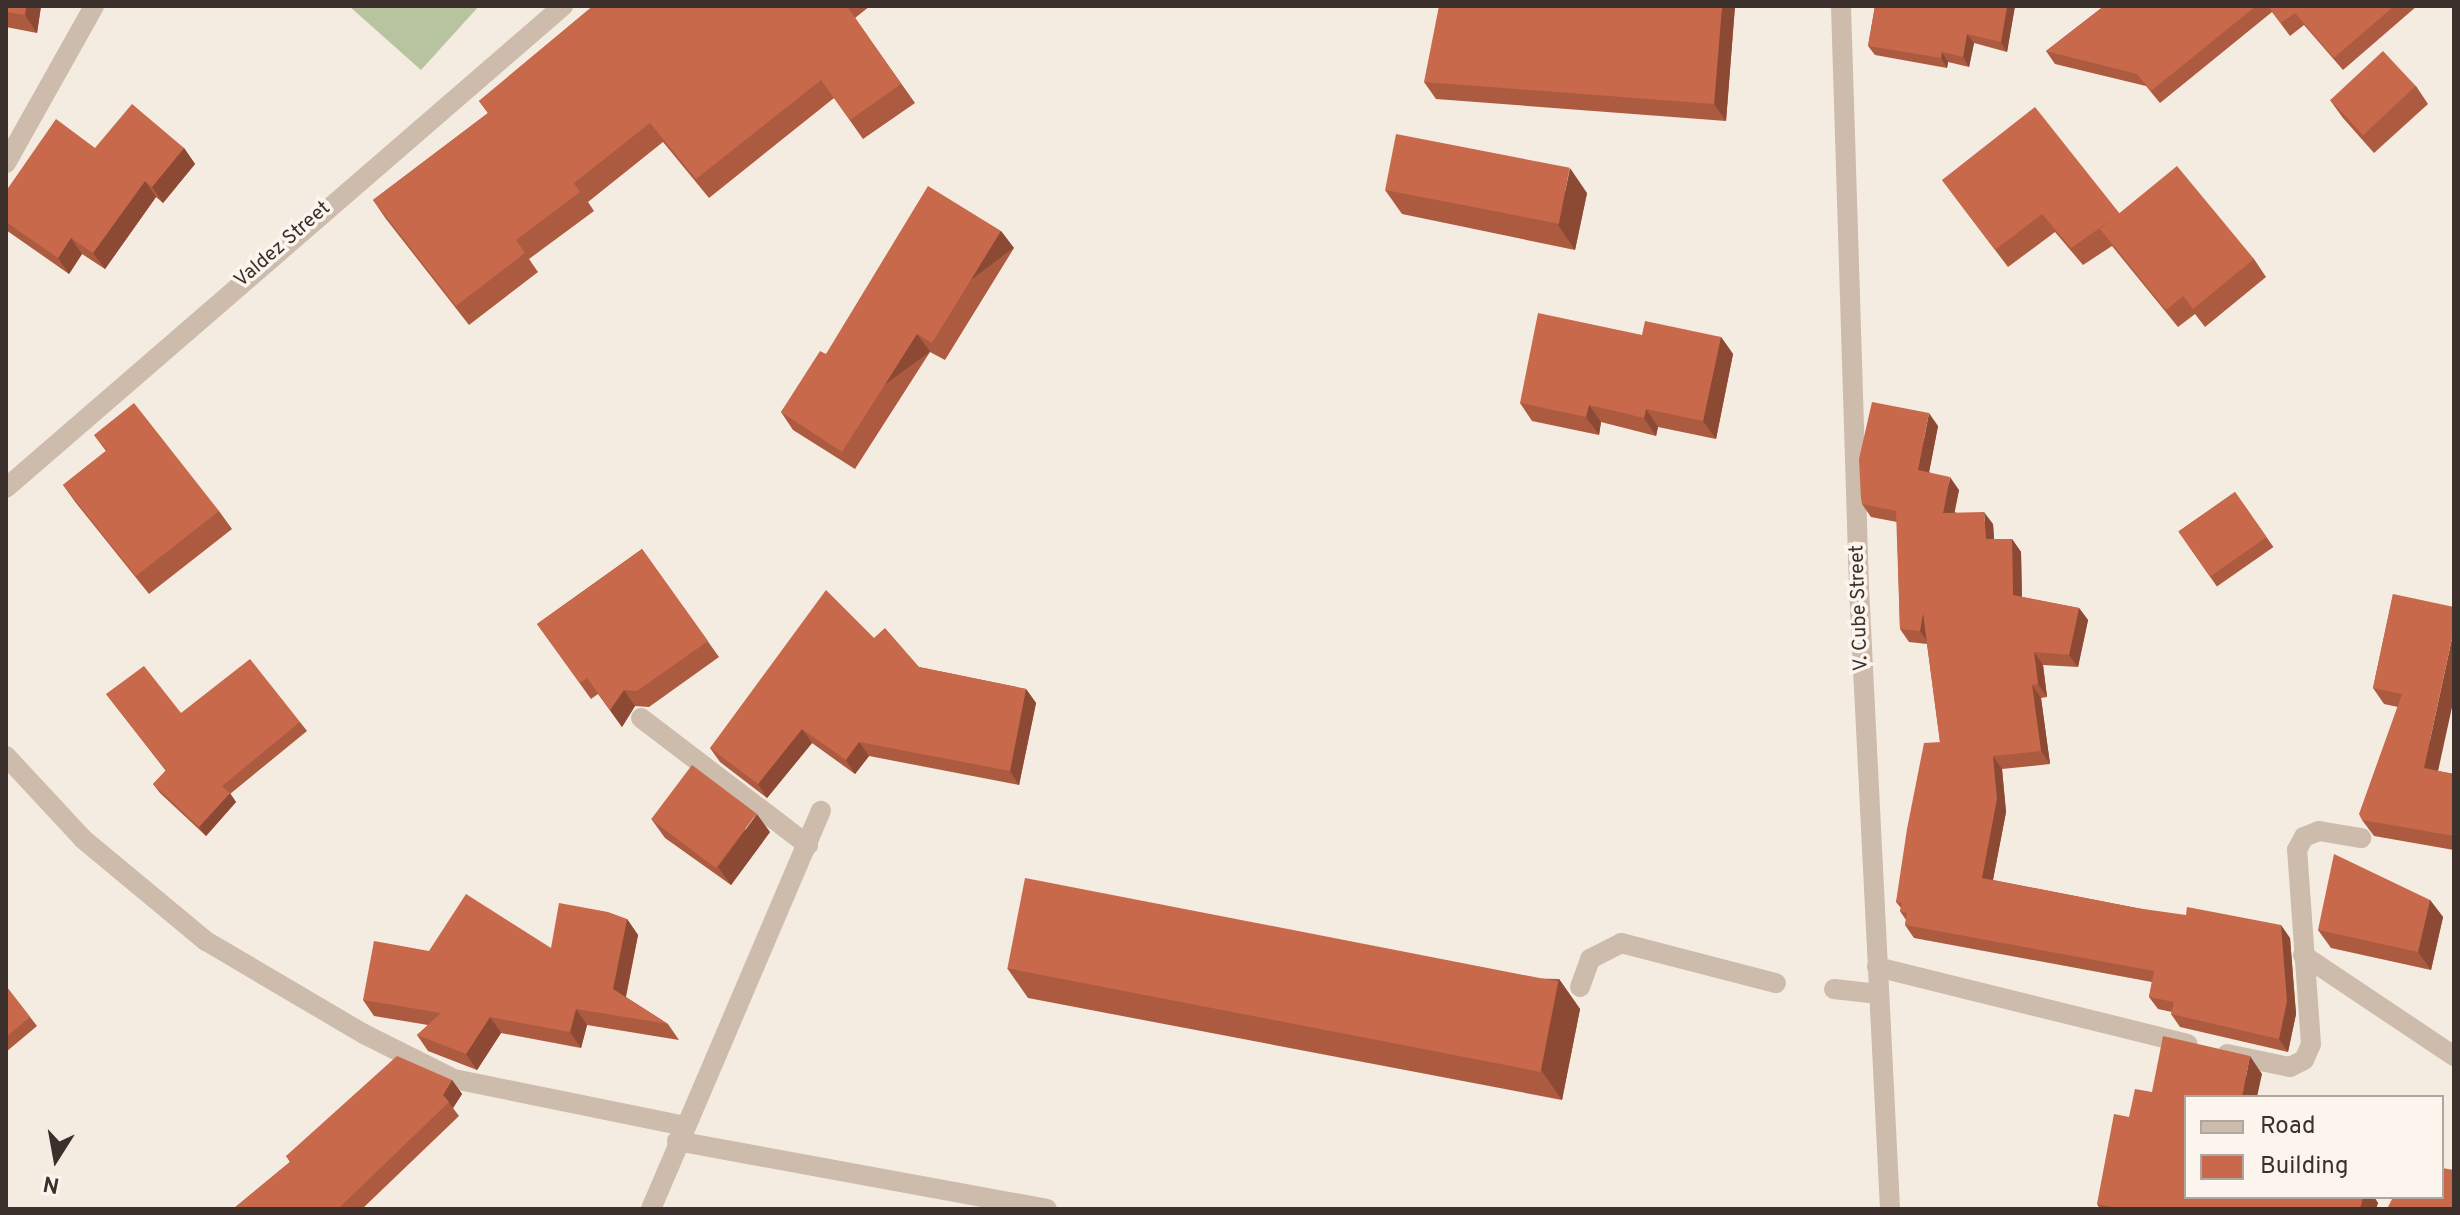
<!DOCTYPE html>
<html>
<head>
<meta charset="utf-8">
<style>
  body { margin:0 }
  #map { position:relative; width:2460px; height:1215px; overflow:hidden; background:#f4ebe1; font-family:Overpass,sans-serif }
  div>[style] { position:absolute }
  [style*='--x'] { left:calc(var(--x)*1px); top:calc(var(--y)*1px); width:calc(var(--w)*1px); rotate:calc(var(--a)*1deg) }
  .green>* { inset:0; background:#b8c4a0 }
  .service>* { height:20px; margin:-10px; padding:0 10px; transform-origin:10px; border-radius:10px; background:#cdbbac }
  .minor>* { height:20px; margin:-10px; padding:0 10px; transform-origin:10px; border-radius:10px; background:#cdbbac }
  .wall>* { inset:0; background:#ac5a40; transform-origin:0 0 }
  .shaded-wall>* { inset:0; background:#8c4a34; transform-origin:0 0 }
  .building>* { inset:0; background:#c8694b; transform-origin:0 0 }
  span { translate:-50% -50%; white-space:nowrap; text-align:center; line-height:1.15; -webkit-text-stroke:7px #fbf5ee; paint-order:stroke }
  .street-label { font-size:20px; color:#3b302b }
  .frame { position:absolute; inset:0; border:8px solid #3b302b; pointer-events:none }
  .legend { position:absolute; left:2184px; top:1095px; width:260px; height:104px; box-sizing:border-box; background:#fbf5ee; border:2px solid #aea6a0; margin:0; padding:10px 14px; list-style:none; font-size:24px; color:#3b302b }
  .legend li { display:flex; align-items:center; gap:16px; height:40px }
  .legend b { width:40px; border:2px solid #aea6a0 }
  .north { position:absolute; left:16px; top:1119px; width:80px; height:80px; -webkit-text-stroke:6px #fbf5ee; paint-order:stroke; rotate:191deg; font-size:22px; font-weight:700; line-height:32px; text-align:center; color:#3b302b }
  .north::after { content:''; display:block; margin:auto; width:28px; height:36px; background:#3b302b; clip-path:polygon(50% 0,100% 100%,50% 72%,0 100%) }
</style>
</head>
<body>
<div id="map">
  <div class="green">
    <i style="clip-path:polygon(349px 6px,479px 6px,421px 70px)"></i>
  </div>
  <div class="service">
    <i style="--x:641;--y:718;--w:210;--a:37.3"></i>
    <i style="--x:6;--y:756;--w:113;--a:47.1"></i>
    <i style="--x:83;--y:839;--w:160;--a:39.7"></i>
    <i style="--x:206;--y:941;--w:183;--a:30.5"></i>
    <i style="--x:364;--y:1034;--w:101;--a:26.6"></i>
    <i style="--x:454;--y:1079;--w:235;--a:11.5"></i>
    <i style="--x:1580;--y:987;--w:30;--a:-70"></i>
    <i style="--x:1590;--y:959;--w:35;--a:-27"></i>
    <i style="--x:1621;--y:943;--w:160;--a:14.5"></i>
    <i style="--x:1834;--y:989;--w:45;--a:6.3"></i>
  </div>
  <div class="minor">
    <i style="--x:1841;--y:6;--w:582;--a:88.23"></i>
    <i style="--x:1859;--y:588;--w:622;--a:87.14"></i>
    <i style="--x:6;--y:163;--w:180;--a:-60.7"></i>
    <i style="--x:6;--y:488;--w:737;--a:-40.87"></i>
    <i style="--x:2303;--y:955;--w:182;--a:33.8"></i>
    <i style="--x:1877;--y:967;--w:320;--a:13.9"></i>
    <i style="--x:2227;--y:1054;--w:64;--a:11.7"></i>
    <i style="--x:2290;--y:1067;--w:16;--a:-27"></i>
    <i style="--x:2304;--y:1060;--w:17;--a:-66"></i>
    <i style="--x:2311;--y:1044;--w:195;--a:-94.1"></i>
    <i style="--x:2297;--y:850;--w:15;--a:-62"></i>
    <i style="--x:2304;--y:837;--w:16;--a:-22"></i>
    <i style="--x:2319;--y:831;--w:43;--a:9.5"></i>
    <i style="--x:677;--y:1141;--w:376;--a:10.4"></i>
    <i style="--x:651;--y:1209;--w:433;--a:-66.9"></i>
  </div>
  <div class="wall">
    <i style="clip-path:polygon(6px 6px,41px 6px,37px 33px,6px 27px)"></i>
    <i style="clip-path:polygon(593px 6px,870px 6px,855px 18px,915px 103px,863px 139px,834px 98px,709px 198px,663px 142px,588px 202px,594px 211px,529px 259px,538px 272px,469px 325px,386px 219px,373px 200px,488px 113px,479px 101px)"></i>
    <i style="clip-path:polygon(1735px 6px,1726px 121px,1436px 99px,1424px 82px)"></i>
    <i style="clip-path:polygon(1875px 6px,2015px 6px,2007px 52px,1974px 43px,1969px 67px,1948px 62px,1947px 68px,1875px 55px,1868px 46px)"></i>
    <i style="clip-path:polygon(2104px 6px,2417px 6px,2343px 70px,2304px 25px,2290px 36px,2272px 12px,2160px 103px,2146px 86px,2055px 64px,2046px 51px)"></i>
    <i style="clip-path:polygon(2416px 86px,2428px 104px,2374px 153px,2343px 118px,2330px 100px)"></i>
    <i style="clip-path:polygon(95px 148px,184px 148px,195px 164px,163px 203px,156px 197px,105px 269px,82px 254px,69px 274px,6px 230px,6px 191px)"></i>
    <i style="clip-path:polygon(1942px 180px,2119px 214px,2254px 259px,2266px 277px,2205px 327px,2195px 314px,2178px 327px,2112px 246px,2083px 265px,2055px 232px,2008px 267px)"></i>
    <i style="clip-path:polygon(1385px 190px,1587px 193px,1575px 250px,1402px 214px)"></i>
    <i style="clip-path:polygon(1001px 231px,1014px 248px,945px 360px,930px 352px,855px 469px,793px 430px,781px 412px,826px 354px)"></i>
    <i style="clip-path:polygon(1642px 335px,1721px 337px,1733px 354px,1716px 439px,1658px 427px,1656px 436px,1601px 422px,1599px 435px,1532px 421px,1520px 403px)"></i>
    <i style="clip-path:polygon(1938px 426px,1929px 472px,1959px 490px,1954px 512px,1993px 524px,1994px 539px,2012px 539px,2021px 552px,2022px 597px,2079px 608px,2088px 620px,2078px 667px,2043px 665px,2047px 697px,2041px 698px,2050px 764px,2002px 769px,2006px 812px,1993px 880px,2290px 938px,2296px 1014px,2288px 1052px,2180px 1027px,2171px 1014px,2172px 1012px,2158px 1009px,2149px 997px,2152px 982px,1914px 938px,1905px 925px,1906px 920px,1900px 911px,1901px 908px,1896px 902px,1940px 742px,1927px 644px,1909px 642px,1900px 629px,1897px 522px,1871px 517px,1862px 504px)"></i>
    <i style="clip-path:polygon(94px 435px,219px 511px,232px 529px,149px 594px,76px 503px,63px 485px,106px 451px)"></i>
    <i style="left:2235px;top:492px;width:67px;height:69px;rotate:55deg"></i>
    <i style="clip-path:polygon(642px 549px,719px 657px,649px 707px,635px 706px,622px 727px,598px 694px,591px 699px,537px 624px)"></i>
    <i style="clip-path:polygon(2393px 594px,2438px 771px,2454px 774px,2454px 850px,2374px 836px,2362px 820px,2398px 707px,2384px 704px,2373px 688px)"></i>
    <i style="clip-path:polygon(874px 638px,919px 667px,1026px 689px,1036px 703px,1019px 785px,869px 756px,855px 774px,812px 743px,767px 798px,720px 762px,710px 748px)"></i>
    <i style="clip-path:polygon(106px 694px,181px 713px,300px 722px,307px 731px,230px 794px,236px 802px,206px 836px,160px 793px,153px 784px,166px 771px)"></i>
    <i style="clip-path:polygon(652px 820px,770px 832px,731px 885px,665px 838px)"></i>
    <i style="clip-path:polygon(2430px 900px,2443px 917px,2431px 970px,2331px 948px,2318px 930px)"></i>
    <i style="clip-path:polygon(627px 919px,638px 935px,626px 997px,668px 1024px,679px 1040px,587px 1025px,581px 1048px,501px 1033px,477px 1070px,428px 1051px,417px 1035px,428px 1025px,374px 1016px,363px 1000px,429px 951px,551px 948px)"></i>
    <i style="clip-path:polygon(1007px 968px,1559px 979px,1580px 1009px,1562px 1100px,1028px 998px)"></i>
    <i style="clip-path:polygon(6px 986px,37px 1026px,6px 1052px)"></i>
    <i style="clip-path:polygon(2262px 1074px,2186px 1197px,2374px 1197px,2378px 1203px,2376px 1209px,2100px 1209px,2097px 1204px,2129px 1117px,2152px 1092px)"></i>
    <i style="clip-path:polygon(452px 1080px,462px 1094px,453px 1108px,459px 1116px,362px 1209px,233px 1209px,290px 1162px,286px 1156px)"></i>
  </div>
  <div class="shaded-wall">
    <i style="clip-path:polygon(26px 6px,41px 6px,37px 33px,25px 15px)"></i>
    <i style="clip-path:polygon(1722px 6px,1735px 6px,1726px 121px,1714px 104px)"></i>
    <i style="clip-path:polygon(2007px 6px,2015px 6px,2007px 52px,2001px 42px)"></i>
    <i style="clip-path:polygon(1967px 34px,1974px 43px,1969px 67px,1963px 57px)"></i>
    <i style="clip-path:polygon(1942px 52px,1948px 62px,1947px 68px,1941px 58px)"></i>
    <i style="clip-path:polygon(184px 148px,195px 164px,163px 203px,152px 187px)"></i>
    <i style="clip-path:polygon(1570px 168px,1587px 193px,1575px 250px,1558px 225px)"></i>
    <i style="clip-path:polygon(145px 181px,156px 197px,105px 269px,93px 253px)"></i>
    <i style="left:1001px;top:231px;width:21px;height:132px;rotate:53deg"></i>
    <i style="clip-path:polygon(71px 238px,82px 254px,69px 274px,58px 258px)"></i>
    <i style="left:917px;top:334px;width:22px;height:140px;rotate:54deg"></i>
    <i style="clip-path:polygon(1721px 337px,1733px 354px,1716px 439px,1703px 421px)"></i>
    <i style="clip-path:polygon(1589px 405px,1601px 422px,1599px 435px,1586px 417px)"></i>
    <i style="clip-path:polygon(1646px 409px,1658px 427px,1656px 436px,1644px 418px)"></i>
    <i style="clip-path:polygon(1929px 413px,1938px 426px,1927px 483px,1918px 470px)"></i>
    <i style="clip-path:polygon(1950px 477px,1959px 490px,1952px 526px,1943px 513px)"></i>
    <i style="clip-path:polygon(1984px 512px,1993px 524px,1995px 552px,1986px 539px)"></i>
    <i style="clip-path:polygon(2012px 539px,2021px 552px,2022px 608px,2013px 595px)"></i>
    <i style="clip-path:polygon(2079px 608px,2088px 620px,2078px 667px,2069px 655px)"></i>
    <i style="clip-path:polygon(1923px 613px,1929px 644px,1920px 631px)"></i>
    <i style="clip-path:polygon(2454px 629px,2454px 698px,2435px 785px,2424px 768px)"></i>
    <i style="clip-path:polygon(2034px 652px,2043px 665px,2047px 697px,2038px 684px)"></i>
    <i style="clip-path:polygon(2032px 685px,2041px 698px,2050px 764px,2041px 751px)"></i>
    <i style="clip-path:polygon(1026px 689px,1036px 703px,1019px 785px,1010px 771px)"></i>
    <i style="clip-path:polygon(624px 690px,635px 706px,622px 727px,610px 710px)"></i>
    <i style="clip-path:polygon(802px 729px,812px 743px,767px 798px,758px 784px)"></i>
    <i style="clip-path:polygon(859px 742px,869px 756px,855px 774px,846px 760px)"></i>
    <i style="clip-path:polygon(1993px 756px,2002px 769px,2006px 812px,1991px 890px,1982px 878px)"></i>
    <i style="clip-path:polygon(230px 793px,236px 802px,206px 836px,199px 827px)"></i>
    <i style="clip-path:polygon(757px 814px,770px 832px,731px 885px,718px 867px)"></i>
    <i style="clip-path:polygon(2430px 900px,2443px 917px,2431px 970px,2418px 952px)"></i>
    <i style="clip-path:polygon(627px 919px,638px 935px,624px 1005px,613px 989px)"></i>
    <i style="clip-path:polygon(2281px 925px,2290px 938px,2296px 1014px,2288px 1052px,2279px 1039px)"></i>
    <i style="clip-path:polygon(1559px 979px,1580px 1009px,1562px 1100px,1541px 1070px)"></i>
    <i style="clip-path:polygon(576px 1009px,587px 1025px,581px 1048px,570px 1032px)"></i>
    <i style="clip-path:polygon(490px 1017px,501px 1033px,477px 1070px,466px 1054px)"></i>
    <i style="clip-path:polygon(2250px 1056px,2262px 1074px,2257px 1097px,2242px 1097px)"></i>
    <i style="clip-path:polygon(452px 1080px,462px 1094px,453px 1108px,443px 1095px)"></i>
    <i style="clip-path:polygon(2363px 1197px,2374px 1197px,2378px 1203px,2376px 1209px,2360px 1209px)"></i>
  </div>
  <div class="building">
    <i style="clip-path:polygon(6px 6px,26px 6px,25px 15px,6px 12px)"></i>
    <i style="clip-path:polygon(593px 6px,847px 6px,901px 84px,850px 120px,821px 80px,696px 179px,650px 123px,574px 183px,580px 192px,516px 240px,525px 253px,456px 306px,373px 200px,488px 113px,479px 101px)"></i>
    <i style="clip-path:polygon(1439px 6px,1722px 6px,1714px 104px,1424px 82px)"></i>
    <i style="clip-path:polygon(1875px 6px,2007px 6px,2001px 42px,1967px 34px,1963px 57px,1942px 52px,1941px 58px,1868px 46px)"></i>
    <i style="clip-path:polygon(2104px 6px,2256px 6px,2151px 91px,2137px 74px,2046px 51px)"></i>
    <i style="clip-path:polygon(2268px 6px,2394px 6px,2334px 58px,2295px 13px,2281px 23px)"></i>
    <i style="left:2383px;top:51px;width:48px;height:72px;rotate:47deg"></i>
    <i style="clip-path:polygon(132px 104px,184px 148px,152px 187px,145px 181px,93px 253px,71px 238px,58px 258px,6px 222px,6px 191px,56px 119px,95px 148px)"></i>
    <i style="clip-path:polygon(2035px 107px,2120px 214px,2071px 248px,2042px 214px,1995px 250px,1942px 180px)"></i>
    <i style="left:1396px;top:134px;width:177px;height:57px;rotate:11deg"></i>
    <i style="clip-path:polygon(2177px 166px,2254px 259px,2193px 309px,2183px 296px,2166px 310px,2100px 229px)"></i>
    <i style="clip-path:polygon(928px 186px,1001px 231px,932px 343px,917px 334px,842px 452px,781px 412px,820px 351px,826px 354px)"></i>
    <i style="clip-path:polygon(1538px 313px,1642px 335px,1645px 321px,1721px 337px,1703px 421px,1646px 409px,1644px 418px,1589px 405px,1586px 417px,1520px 403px)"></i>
    <i style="clip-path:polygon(1872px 402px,1929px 413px,1918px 470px,1950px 477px,1943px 513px,1984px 512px,1986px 539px,2012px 539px,2013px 595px,2079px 608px,2069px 655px,2034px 652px,2038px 684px,2032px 685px,2041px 751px,1993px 756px,1997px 799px,1982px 878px,2136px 908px,2186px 915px,2187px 907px,2281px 925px,2287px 1001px,2279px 1039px,2171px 1014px,2174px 1002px,2149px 997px,2154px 971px,1905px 925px,1907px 913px,1900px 911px,1902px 903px,1896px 902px,1907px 829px,1924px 743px,1940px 742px,1923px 613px,1920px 631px,1900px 629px,1896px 511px,1862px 504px,1861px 499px,1859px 459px)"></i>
    <i style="clip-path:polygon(134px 403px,219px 511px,136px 576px,63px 485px,107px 450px,94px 435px)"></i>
    <i style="left:2235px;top:492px;width:55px;height:69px;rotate:55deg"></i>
    <i style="clip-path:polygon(642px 549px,708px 641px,637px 691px,624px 690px,610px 710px,587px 678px,580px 683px,537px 624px)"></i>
    <i style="clip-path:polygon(826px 590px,874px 638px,885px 628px,919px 667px,1026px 689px,1010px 771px,859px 742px,846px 760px,802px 729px,758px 784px,710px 748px)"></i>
    <i style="clip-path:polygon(2393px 594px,2454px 607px,2454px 629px,2424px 768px,2454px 774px,2454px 836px,2362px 820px,2359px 814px,2402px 694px,2373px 688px)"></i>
    <i style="clip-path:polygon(250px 659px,300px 722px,222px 786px,230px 793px,199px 827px,153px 784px,166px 770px,106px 694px,144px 666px,181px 713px)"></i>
    <i style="left:692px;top:765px;width:81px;height:68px;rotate:37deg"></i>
    <i style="clip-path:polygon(2334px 854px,2430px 900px,2418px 952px,2318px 930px)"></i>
    <i style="left:1025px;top:878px;width:543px;height:92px;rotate:11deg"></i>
    <i style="clip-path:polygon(466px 894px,551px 948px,559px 903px,608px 912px,627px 919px,613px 989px,668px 1024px,576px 1009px,570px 1032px,490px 1017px,466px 1054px,417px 1035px,441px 1013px,363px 1000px,374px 941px,429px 951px)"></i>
    <i style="clip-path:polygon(6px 986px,30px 1017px,6px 1037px)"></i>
    <i style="clip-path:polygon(2163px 1036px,2250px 1056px,2242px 1097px,2186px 1097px,2186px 1197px,2363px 1197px,2360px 1209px,2123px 1209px,2097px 1204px,2114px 1114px,2129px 1117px,2135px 1089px,2152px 1092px)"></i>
    <i style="clip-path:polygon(397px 1056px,452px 1080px,443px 1095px,449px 1102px,339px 1208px,340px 1209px,233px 1209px,291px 1161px,286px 1156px)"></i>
    <i style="clip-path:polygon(2442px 1168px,2454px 1170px,2454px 1209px,2387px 1209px,2393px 1197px,2442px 1197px)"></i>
  </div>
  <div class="street-label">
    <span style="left:283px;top:245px;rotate:-41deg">Valdez Street</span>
    <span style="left:1860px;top:608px;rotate:-92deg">V. Cube Street</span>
  </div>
  <div class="frame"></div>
  <ul class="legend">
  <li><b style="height:10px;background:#cdbbac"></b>Road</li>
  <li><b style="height:22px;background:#c8694b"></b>Building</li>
  </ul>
  <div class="north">N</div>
</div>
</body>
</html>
